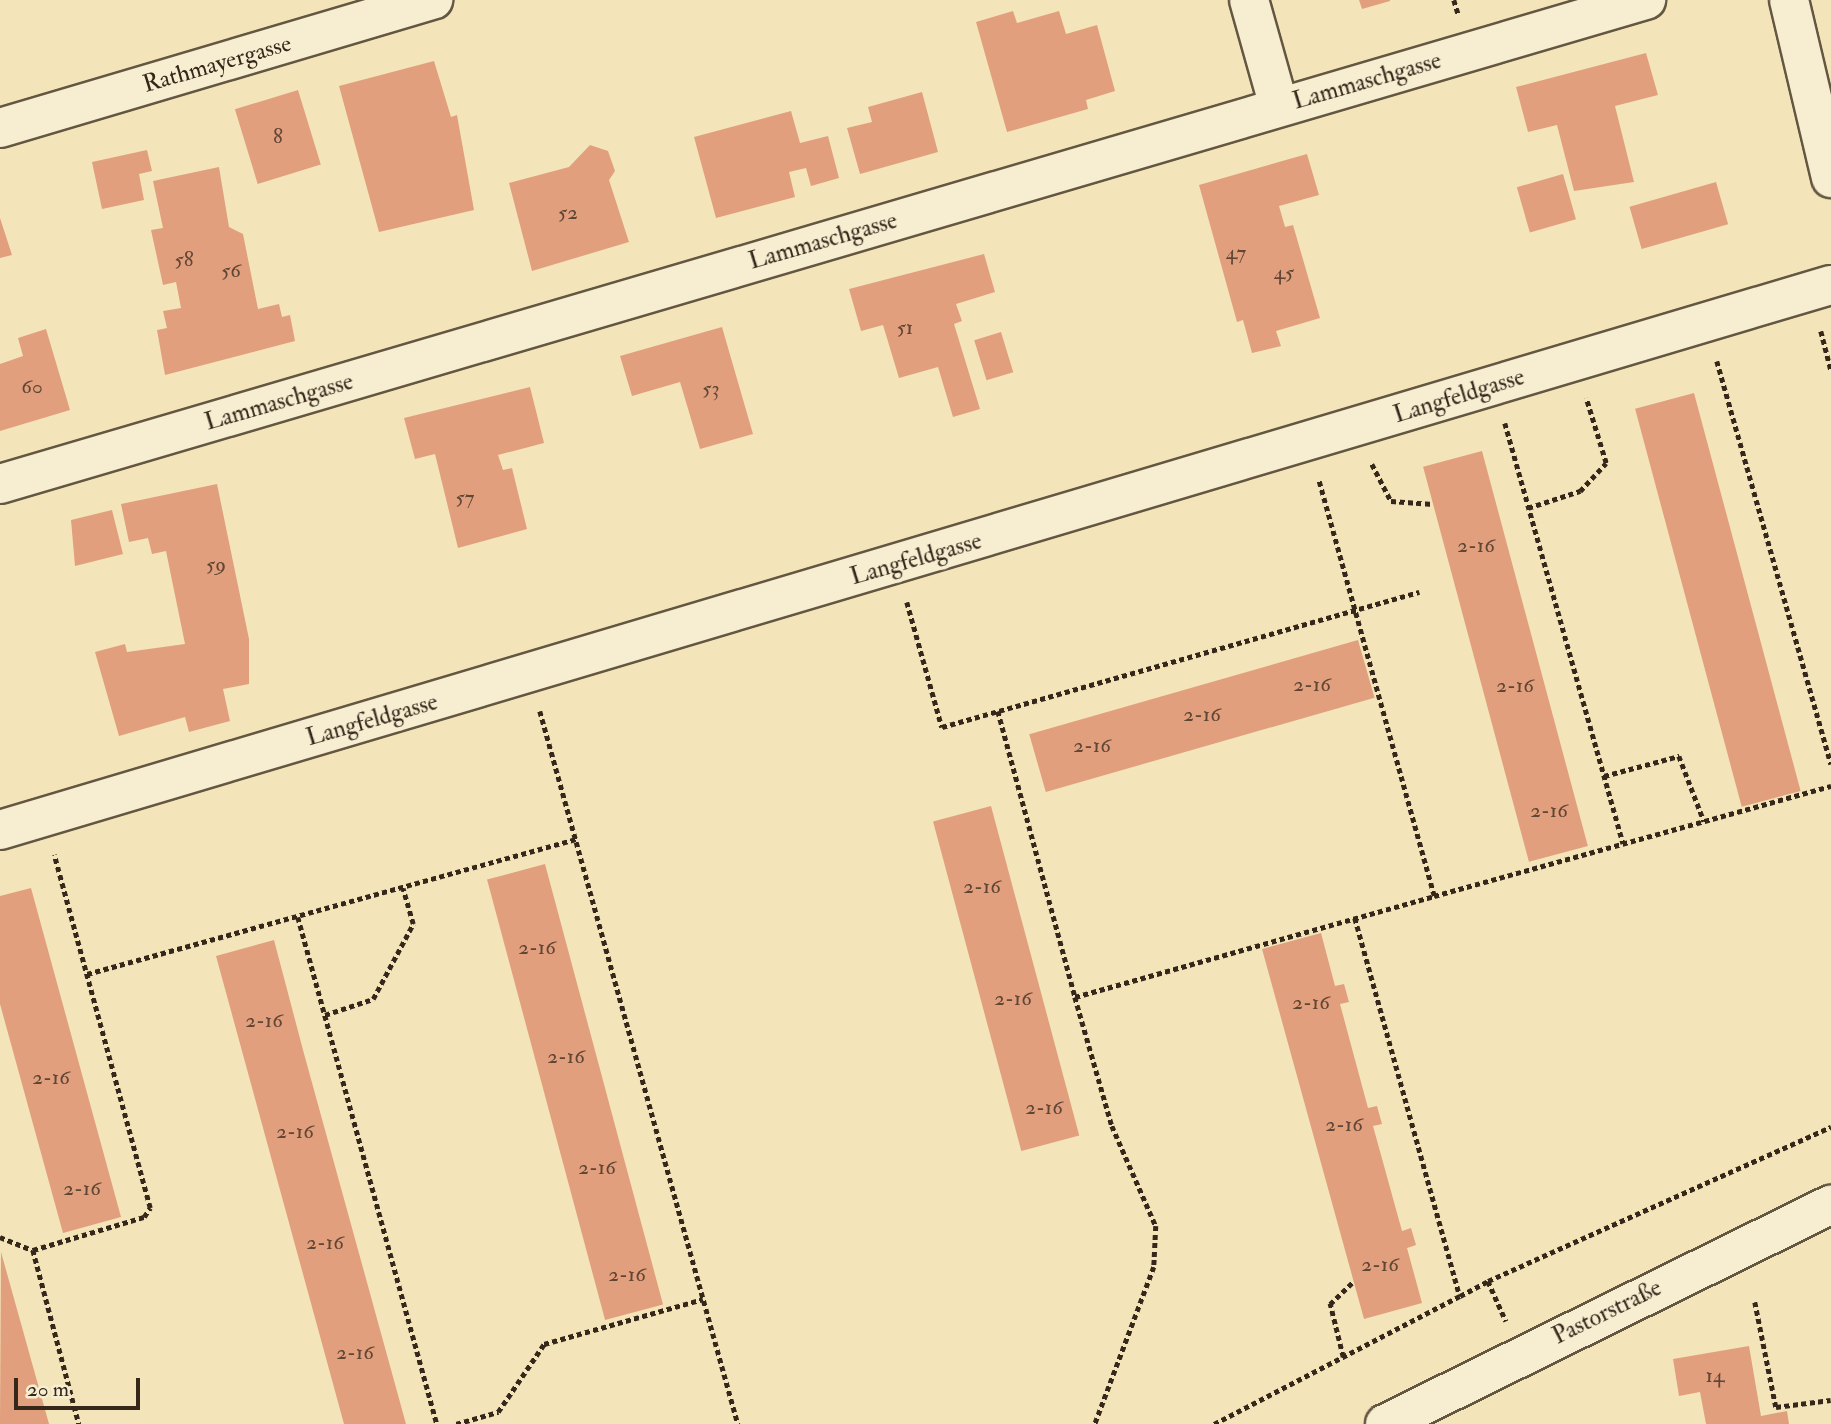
<!DOCTYPE html>
<html>
<head>
<meta charset="utf-8">
<style>
  body { margin:0 }
  #map { position:relative; width:1831px; height:1424px; overflow:hidden; background:#f3e5b9; font-family:"IM FELL Double Pica",serif }
  div>[style] { position:absolute }
  [style*='--x'] { left:calc(var(--x)*1px); top:calc(var(--y)*1px); width:calc(var(--w)*1px); rotate:calc(var(--a)*1deg) }
  .building>* { inset:0; background:#e29f7e; transform-origin:0 0 }
  .path>* { height:4.5px; margin-top:-2.25px; transform-origin:0; background:repeating-linear-gradient(90deg,#35281b 0 5px,transparent 0 8.5px) }
  .roads { filter:drop-shadow(2px 0 #645742) drop-shadow(-2px 0 #645742) drop-shadow(0 2px #645742) drop-shadow(0 -2px #645742) }
  .minor>* { height:38px; margin:-19px; padding:0 19px; transform-origin:19px; border-radius:19px; background:#f7eed2 }
  span { translate:-50% -50%; white-space:nowrap; text-align:center; line-height:1.15; -webkit-text-stroke:7px #f7eed2; paint-order:stroke }
  .number-label { font-size:21px; color:#604634 }
  .number-label span { -webkit-text-stroke-width:0 }
  .street-label { font-size:24px; color:#35281b }
  .scale { position:absolute; left:14px; top:1378px; width:126px; height:32px; box-sizing:border-box; border:4px solid #35281b; border-top:0; padding-left:9px; font-size:21px; line-height:24px; white-space:nowrap; color:#35281b; -webkit-text-stroke:5px #f7eed2; paint-order:stroke }
</style>
</head>
<body>
<div id="map">
  <div class="building">
    <i style="clip-path:polygon(1359px 0,1390px 0,1390px 1px,1362px 9px)"></i>
    <i style="clip-path:polygon(1013px 11px,1017px 23px,1059px 11px,1066px 34px,1097px 25px,1115px 91px,1086px 100px,1088px 109px,1007px 132px,976px 22px)"></i>
    <i style="clip-path:polygon(1646px 53px,1658px 95px,1615px 106px,1634px 182px,1574px 191px,1557px 125px,1528px 132px,1516px 87px)"></i>
    <i style="clip-path:polygon(434px 61px,451px 117px,457px 115px,474px 210px,379px 232px,339px 86px)"></i>
    <i style="left:298px;top:90px;width:78px;height:66px;rotate:73deg"></i>
    <i style="clip-path:polygon(922px 92px,938px 152px,860px 174px,847px 128px,872px 122px,868px 107px)"></i>
    <i style="clip-path:polygon(791px 111px,800px 143px,828px 136px,839px 178px,811px 186px,806px 168px,789px 172px,795px 197px,716px 218px,694px 137px)"></i>
    <i style="clip-path:polygon(590px 145px,608px 151px,615px 171px,609px 180px,629px 242px,532px 271px,509px 183px,569px 167px)"></i>
    <i style="clip-path:polygon(147px 150px,152px 171px,139px 174px,144px 200px,102px 209px,92px 162px)"></i>
    <i style="clip-path:polygon(1307px 154px,1319px 195px,1279px 206px,1285px 227px,1293px 225px,1320px 318px,1276px 331px,1281px 346px,1252px 353px,1243px 320px,1237px 322px,1199px 185px)"></i>
    <i style="clip-path:polygon(219px 167px,229px 227px,243px 234px,258px 309px,279px 304px,282px 317px,290px 315px,295px 341px,165px 375px,157px 330px,167px 328px,163px 311px,181px 308px,176px 282px,163px 285px,151px 230px,163px 228px,153px 181px)"></i>
    <i style="left:1563px;top:174px;width:47px;height:48px;rotate:74deg"></i>
    <i style="left:1716px;top:182px;width:44px;height:90px;rotate:74deg"></i>
    <i style="clip-path:polygon(0 218px,12px 255px,0 258px)"></i>
    <i style="clip-path:polygon(984px 254px,995px 292px,956px 304px,962px 321px,954px 324px,980px 409px,953px 417px,938px 367px,899px 378px,883px 325px,861px 331px,849px 289px)"></i>
    <i style="clip-path:polygon(722px 327px,753px 434px,700px 449px,680px 382px,632px 396px,620px 356px)"></i>
    <i style="clip-path:polygon(46px 329px,70px 410px,0 431px,0 364px,23px 356px,18px 338px)"></i>
    <i style="left:1001px;top:332px;width:42px;height:28px;rotate:73deg"></i>
    <i style="clip-path:polygon(530px 387px,544px 443px,498px 455px,503px 470px,512px 468px,527px 529px,458px 548px,435px 454px,415px 459px,404px 418px)"></i>
    <i style="left:1694px;top:393px;width:412px;height:61px;rotate:75deg"></i>
    <i style="left:1482px;top:451px;width:409px;height:61px;rotate:75deg"></i>
    <i style="clip-path:polygon(217px 484px,249px 639px,249px 684px,223px 689px,230px 721px,189px 732px,185px 717px,119px 736px,95px 652px,125px 644px,127px 652px,185px 644px,166px 551px,152px 554px,148px 538px,129px 542px,121px 504px)"></i>
    <i style="clip-path:polygon(112px 510px,123px 554px,75px 566px,71px 520px)"></i>
    <i style="left:1358px;top:640px;width:60px;height:342px;rotate:74deg"></i>
    <i style="left:991px;top:806px;width:341px;height:60px;rotate:75deg"></i>
    <i style="left:545px;top:864px;width:456px;height:60px;rotate:75deg"></i>
    <i style="clip-path:polygon(31px 888px,121px 1217px,63px 1233px,0 1004px,0 896px)"></i>
    <i style="clip-path:polygon(1321px 933px,1335px 986px,1344px 984px,1349px 1002px,1340px 1004px,1368px 1108px,1377px 1106px,1382px 1124px,1373px 1126px,1402px 1231px,1411px 1228px,1416px 1245px,1407px 1248px,1422px 1303px,1364px 1319px,1262px 949px)"></i>
    <i style="clip-path:polygon(274px 940px,303px 1050px,406px 1424px,344px 1424px,216px 956px)"></i>
    <i style="clip-path:polygon(1px 1252px,20px 1320px,49px 1424px,0 1424px)"></i>
    <i style="clip-path:polygon(1749px 1346px,1761px 1416px,1787px 1411px,1789px 1424px,1706px 1424px,1700px 1392px,1679px 1396px,1673px 1359px)"></i>
  </div>
  <div class="path">
    <i style="--x:1454;--y:0;--w:14;--a:73"></i>
    <i style="--x:1821;--y:331;--w:40;--a:75.6"></i>
    <i style="--x:1717;--y:361;--w:419;--a:74.2"></i>
    <i style="--x:1505;--y:423;--w:437;--a:74.3"></i>
    <i style="--x:1372;--y:464;--w:42;--a:62.8"></i>
    <i style="--x:1391;--y:501;--w:42;--a:4.1"></i>
    <i style="--x:1528;--y:508;--w:55;--a:-18.1"></i>
    <i style="--x:1580;--y:491;--w:38;--a:-47"></i>
    <i style="--x:1606;--y:463;--w:68;--a:-107.1"></i>
    <i style="--x:907;--y:602;--w:130;--a:74.4"></i>
    <i style="--x:942;--y:727;--w:496;--a:-15.8"></i>
    <i style="--x:540;--y:711;--w:740;--a:74.48"></i>
    <i style="--x:998;--y:711;--w:296;--a:74.9"></i>
    <i style="--x:1075;--y:997;--w:373;--a:-15.7"></i>
    <i style="--x:1434;--y:896;--w:432;--a:-105.5"></i>
    <i style="--x:1604;--y:776;--w:78;--a:-14.9"></i>
    <i style="--x:1679;--y:756;--w:70;--a:69"></i>
    <i style="--x:1434;--y:896;--w:412;--a:-15.5"></i>
    <i style="--x:298;--y:917;--w:526;--a:74.67"></i>
    <i style="--x:1355;--y:918;--w:392;--a:74.5"></i>
    <i style="--x:1460;--y:1296;--w:32;--a:-28"></i>
    <i style="--x:1488;--y:1281;--w:44;--a:65.8"></i>
    <i style="--x:87;--y:974;--w:507;--a:-15.43"></i>
    <i style="--x:1075;--y:997;--w:134;--a:74"></i>
    <i style="--x:1112;--y:1126;--w:109;--a:66.3"></i>
    <i style="--x:1156;--y:1226;--w:41;--a:92.8"></i>
    <i style="--x:1154;--y:1267;--w:168;--a:110.6"></i>
    <i style="--x:325;--y:1015;--w:51;--a:-18.4"></i>
    <i style="--x:373;--y:999;--w:85;--a:-61.9"></i>
    <i style="--x:413;--y:924;--w:37;--a:-106"></i>
    <i style="--x:0;--y:1237;--w:35;--a:22"></i>
    <i style="--x:33;--y:1250;--w:180;--a:75.2"></i>
    <i style="--x:33;--y:1250;--w:116;--a:-16.6"></i>
    <i style="--x:144;--y:1217;--w:11;--a:-56"></i>
    <i style="--x:150;--y:1208;--w:366;--a:-105.2"></i>
    <i style="--x:1488;--y:1281;--w:376;--a:-24.2"></i>
    <i style="--x:1755;--y:1302;--w:107;--a:78.7"></i>
    <i style="--x:1776;--y:1407;--w:55;--a:-7.3"></i>
    <i style="--x:1343;--y:1357;--w:55;--a:-103.8"></i>
    <i style="--x:1330;--y:1304;--w:32;--a:-44"></i>
    <i style="--x:456;--y:1424;--w:44;--a:-15.9"></i>
    <i style="--x:498;--y:1412;--w:82;--a:-55.9"></i>
    <i style="--x:544;--y:1344;--w:165;--a:-15.8"></i>
    <i style="--x:1214;--y:1424;--w:277;--a:-27.5"></i>
  </div>
  <div class="roads">
    <div class="minor">
      <i style="--x:1249;--y:0;--w:111;--a:74.3"></i>
      <i style="--x:1789;--y:0;--w:183;--a:76.7"></i>
      <i style="--x:0;--y:128;--w:452;--a:-16.5"></i>
      <i style="--x:0;--y:484;--w:1716;--a:-16.39"></i>
      <i style="--x:0;--y:830;--w:1910;--a:-16.58"></i>
      <i style="--x:1385;--y:1424;--w:497;--a:-26.2"></i>
    </div>
  </div>
  <div class="number-label">
    <span style="left:278px;top:137px">8</span>
    <span style="left:568px;top:213px">52</span>
    <span style="left:1236px;top:253px">47</span>
    <span style="left:184px;top:260px">58</span>
    <span style="left:231px;top:271px">56</span>
    <span style="left:1284px;top:273px">45</span>
    <span style="left:905px;top:328px">51</span>
    <span style="left:32px;top:387px">60</span>
    <span style="left:711px;top:389px">53</span>
    <span style="left:465px;top:498px">57</span>
    <span style="left:1476px;top:546px">2-16</span>
    <span style="left:216px;top:565px">59</span>
    <span style="left:1312px;top:685px">2-16</span>
    <span style="left:1515px;top:686px">2-16</span>
    <span style="left:1202px;top:715px">2-16</span>
    <span style="left:1092px;top:746px">2-16</span>
    <span style="left:1549px;top:811px">2-16</span>
    <span style="left:982px;top:887px">2-16</span>
    <span style="left:537px;top:948px">2-16</span>
    <span style="left:1013px;top:999px">2-16</span>
    <span style="left:1311px;top:1003px">2-16</span>
    <span style="left:264px;top:1021px">2-16</span>
    <span style="left:566px;top:1057px">2-16</span>
    <span style="left:51px;top:1078px">2-16</span>
    <span style="left:1044px;top:1108px">2-16</span>
    <span style="left:1344px;top:1125px">2-16</span>
    <span style="left:295px;top:1132px">2-16</span>
    <span style="left:597px;top:1168px">2-16</span>
    <span style="left:82px;top:1189px">2-16</span>
    <span style="left:325px;top:1243px">2-16</span>
    <span style="left:1380px;top:1265px">2-16</span>
    <span style="left:627px;top:1275px">2-16</span>
    <span style="left:355px;top:1353px">2-16</span>
    <span style="left:1715px;top:1376px">14</span>
  </div>
  <div class="street-label">
    <span style="left:217px;top:64px;rotate:-16deg">Rathmayergasse</span>
    <span style="left:1367px;top:81px;rotate:-16deg">Lammaschgasse</span>
    <span style="left:823px;top:241px;rotate:-16deg">Lammaschgasse</span>
    <span style="left:1459px;top:396px;rotate:-17deg">Langfeldgasse</span>
    <span style="left:279px;top:402px;rotate:-16deg">Lammaschgasse</span>
    <span style="left:916px;top:559px;rotate:-16deg">Langfeldgasse</span>
    <span style="left:372px;top:720px;rotate:-16deg">Langfeldgasse</span>
    <span style="left:1607px;top:1312px;rotate:-26deg">Pastorstraße</span>
  </div>
  <div class="scale">20 m</div>
</div>
</body>
</html>
